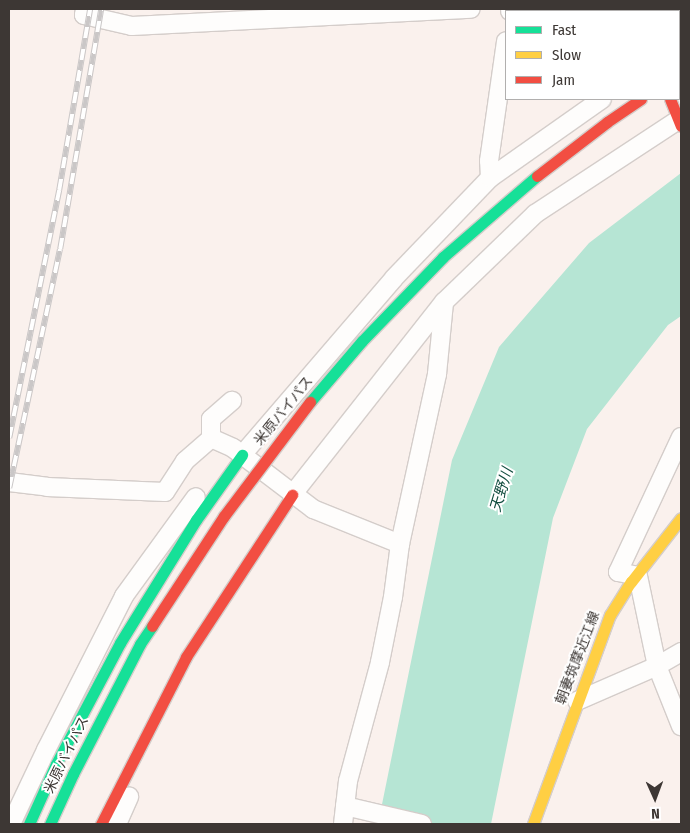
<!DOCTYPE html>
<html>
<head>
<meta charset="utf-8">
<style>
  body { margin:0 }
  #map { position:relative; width:690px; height:833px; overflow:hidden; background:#faf1ed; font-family:"Fira Sans Condensed","Noto Sans JP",sans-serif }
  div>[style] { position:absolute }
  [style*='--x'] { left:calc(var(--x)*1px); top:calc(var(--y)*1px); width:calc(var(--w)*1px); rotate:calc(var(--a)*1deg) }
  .water>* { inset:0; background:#b6e5d4 }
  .roads { filter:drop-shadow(1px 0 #d4cdca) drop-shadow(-1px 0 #d4cdca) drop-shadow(0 1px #d4cdca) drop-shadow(0 -1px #d4cdca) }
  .street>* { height:18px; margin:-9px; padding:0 9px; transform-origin:9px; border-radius:9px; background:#fefdfc }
  .fast>* { height:11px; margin:-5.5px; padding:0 5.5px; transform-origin:5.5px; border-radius:5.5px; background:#16e098 }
  .slow>* { height:11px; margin:-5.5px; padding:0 5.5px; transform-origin:5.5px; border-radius:5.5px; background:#ffcf43 }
  .jam>* { height:11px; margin:-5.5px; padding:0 5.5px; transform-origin:5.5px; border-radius:5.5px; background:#f24e42 }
  .rail>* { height:5.5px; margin-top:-2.75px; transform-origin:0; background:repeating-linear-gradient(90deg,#fff 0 11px,#cac7c7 0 22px); box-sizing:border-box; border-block:1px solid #cac7c7 }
  .bridges { filter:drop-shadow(1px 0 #d4cdca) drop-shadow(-1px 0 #d4cdca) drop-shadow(0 1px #d4cdca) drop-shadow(0 -1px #d4cdca) }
  .fast-bridge>* { height:11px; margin:-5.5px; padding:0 5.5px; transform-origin:5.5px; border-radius:5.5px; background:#16e098 }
  .jam-bridge>* { height:11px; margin:-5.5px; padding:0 5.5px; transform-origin:5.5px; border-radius:5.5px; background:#f24e42 }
  span { translate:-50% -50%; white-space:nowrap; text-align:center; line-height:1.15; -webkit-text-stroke:4px #fff; paint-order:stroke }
  .street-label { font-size:14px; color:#3d3734 }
  .water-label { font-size:15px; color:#134e40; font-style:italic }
  .frame { position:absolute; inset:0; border:10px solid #3d3734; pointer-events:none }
  .legend { position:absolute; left:505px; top:10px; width:175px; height:90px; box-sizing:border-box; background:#fff; border:1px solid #b1afae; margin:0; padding:6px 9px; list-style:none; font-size:15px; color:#3d3734 }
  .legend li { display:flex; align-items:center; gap:10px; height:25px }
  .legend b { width:25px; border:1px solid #b1afae }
  .north { position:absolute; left:630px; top:773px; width:50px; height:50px; -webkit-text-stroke:4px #fff; paint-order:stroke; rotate:178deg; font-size:14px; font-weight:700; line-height:20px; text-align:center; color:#3d3734 }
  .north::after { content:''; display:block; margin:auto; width:18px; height:22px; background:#3d3734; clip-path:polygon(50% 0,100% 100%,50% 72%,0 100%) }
</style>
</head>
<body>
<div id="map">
  <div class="water">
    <i style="clip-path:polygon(681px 173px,681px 316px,668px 325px,587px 429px,553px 518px,491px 824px,378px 824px,452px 460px,499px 347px,589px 243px)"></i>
  </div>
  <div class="roads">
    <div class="street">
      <i style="--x:85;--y:9;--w:6;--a:99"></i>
      <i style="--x:84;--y:15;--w:49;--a:12.9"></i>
      <i style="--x:132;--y:26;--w:339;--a:-2.9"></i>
      <i style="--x:510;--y:11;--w:2;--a:-63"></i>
      <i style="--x:490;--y:178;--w:17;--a:-93"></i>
      <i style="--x:489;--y:161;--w:121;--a:-81.9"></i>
      <i style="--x:681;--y:437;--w:149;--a:115"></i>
      <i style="--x:618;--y:572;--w:20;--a:11"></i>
      <i style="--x:638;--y:576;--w:92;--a:78.1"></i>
      <i style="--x:657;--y:666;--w:65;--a:68.2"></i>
      <i style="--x:211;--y:438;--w:24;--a:24"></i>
      <i style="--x:233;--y:448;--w:101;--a:37.3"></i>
      <i style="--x:313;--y:509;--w:94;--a:21.9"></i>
      <i style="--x:242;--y:455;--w:233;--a:-49.3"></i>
      <i style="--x:394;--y:278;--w:139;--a:-46.2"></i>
      <i style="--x:490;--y:178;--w:137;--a:-35.2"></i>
      <i style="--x:9;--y:482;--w:38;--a:7"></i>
      <i style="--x:47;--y:487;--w:118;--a:2.4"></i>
      <i style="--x:165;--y:492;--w:37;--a:-57"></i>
      <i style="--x:185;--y:461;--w:35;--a:-41"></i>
      <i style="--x:211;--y:438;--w:19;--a:-90"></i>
      <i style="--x:211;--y:419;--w:28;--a:-41"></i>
      <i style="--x:292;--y:495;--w:246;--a:-51.8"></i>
      <i style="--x:444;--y:302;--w:127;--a:-44"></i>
      <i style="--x:535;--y:214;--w:171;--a:-33.3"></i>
      <i style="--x:577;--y:701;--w:87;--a:-23.6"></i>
      <i style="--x:657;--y:666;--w:28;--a:-30"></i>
      <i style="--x:345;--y:806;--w:79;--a:13.2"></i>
      <i style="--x:11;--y:824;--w:82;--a:-64.7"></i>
      <i style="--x:46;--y:750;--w:173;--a:-63.1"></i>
      <i style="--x:124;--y:596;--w:122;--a:-54"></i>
      <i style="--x:117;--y:824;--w:30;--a:-66"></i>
      <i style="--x:343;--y:824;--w:43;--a:-83.4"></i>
      <i style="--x:348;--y:781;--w:123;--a:-74.9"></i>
      <i style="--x:380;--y:662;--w:66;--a:-78.7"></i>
      <i style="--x:393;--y:597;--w:53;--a:-82.5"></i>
      <i style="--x:400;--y:544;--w:174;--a:-77.7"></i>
      <i style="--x:437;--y:374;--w:72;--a:-84.4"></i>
    </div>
    <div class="fast">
      <i style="--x:643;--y:9;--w:2;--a:90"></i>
      <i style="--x:679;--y:73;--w:2;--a:-27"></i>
      <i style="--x:29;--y:824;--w:66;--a:-65.8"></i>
      <i style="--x:56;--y:764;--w:137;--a:-62.1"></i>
      <i style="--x:120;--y:643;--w:145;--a:-58.3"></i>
      <i style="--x:196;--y:520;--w:80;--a:-54.7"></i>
    </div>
    <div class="slow">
      <i style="--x:533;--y:824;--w:223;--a:-69.8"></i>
      <i style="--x:610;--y:615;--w:39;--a:-58"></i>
      <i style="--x:631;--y:582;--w:81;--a:-52"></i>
    </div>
    <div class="jam">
      <i style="--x:670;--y:99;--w:29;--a:68"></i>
      <i style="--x:101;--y:824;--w:187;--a:-63"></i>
      <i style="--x:186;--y:657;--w:194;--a:-56.8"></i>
    </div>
  </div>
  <div class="rail">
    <i style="--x:9;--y:438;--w:253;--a:-78.6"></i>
    <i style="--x:59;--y:190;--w:184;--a:-80.3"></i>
    <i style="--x:9;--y:488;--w:244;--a:-78"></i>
    <i style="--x:60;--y:249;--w:243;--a:-80.3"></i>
  </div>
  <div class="bridges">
    <div class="fast-bridge">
      <i style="--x:310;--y:402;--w:80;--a:-49.6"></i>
      <i style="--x:362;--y:341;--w:117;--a:-46"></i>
      <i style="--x:443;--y:257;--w:124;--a:-40.8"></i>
      <i style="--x:50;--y:824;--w:55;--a:-65.3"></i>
      <i style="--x:73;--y:774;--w:146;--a:-62.7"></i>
      <i style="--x:140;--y:644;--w:22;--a:-56"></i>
    </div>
    <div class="jam-bridge">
      <i style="--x:537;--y:176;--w:88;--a:-37.6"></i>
      <i style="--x:607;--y:122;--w:41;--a:-34.1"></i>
      <i style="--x:152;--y:626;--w:131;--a:-56.8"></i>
      <i style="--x:224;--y:516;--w:143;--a:-53"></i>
    </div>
  </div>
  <div class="street-label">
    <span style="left:284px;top:411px;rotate:-51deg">米原バイパス</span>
    <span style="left:578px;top:658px;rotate:-69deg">朝妻筑摩近江線</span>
    <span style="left:67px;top:755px;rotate:-64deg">米原バイパス</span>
  </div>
  <div class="water-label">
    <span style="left:502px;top:490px;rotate:-73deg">天野川</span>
  </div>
  <div class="frame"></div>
  <ul class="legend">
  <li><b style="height:6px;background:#16e098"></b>Fast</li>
  <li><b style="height:6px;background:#ffcf43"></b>Slow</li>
  <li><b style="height:6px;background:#f24e42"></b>Jam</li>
  </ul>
  <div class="north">N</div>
</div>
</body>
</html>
